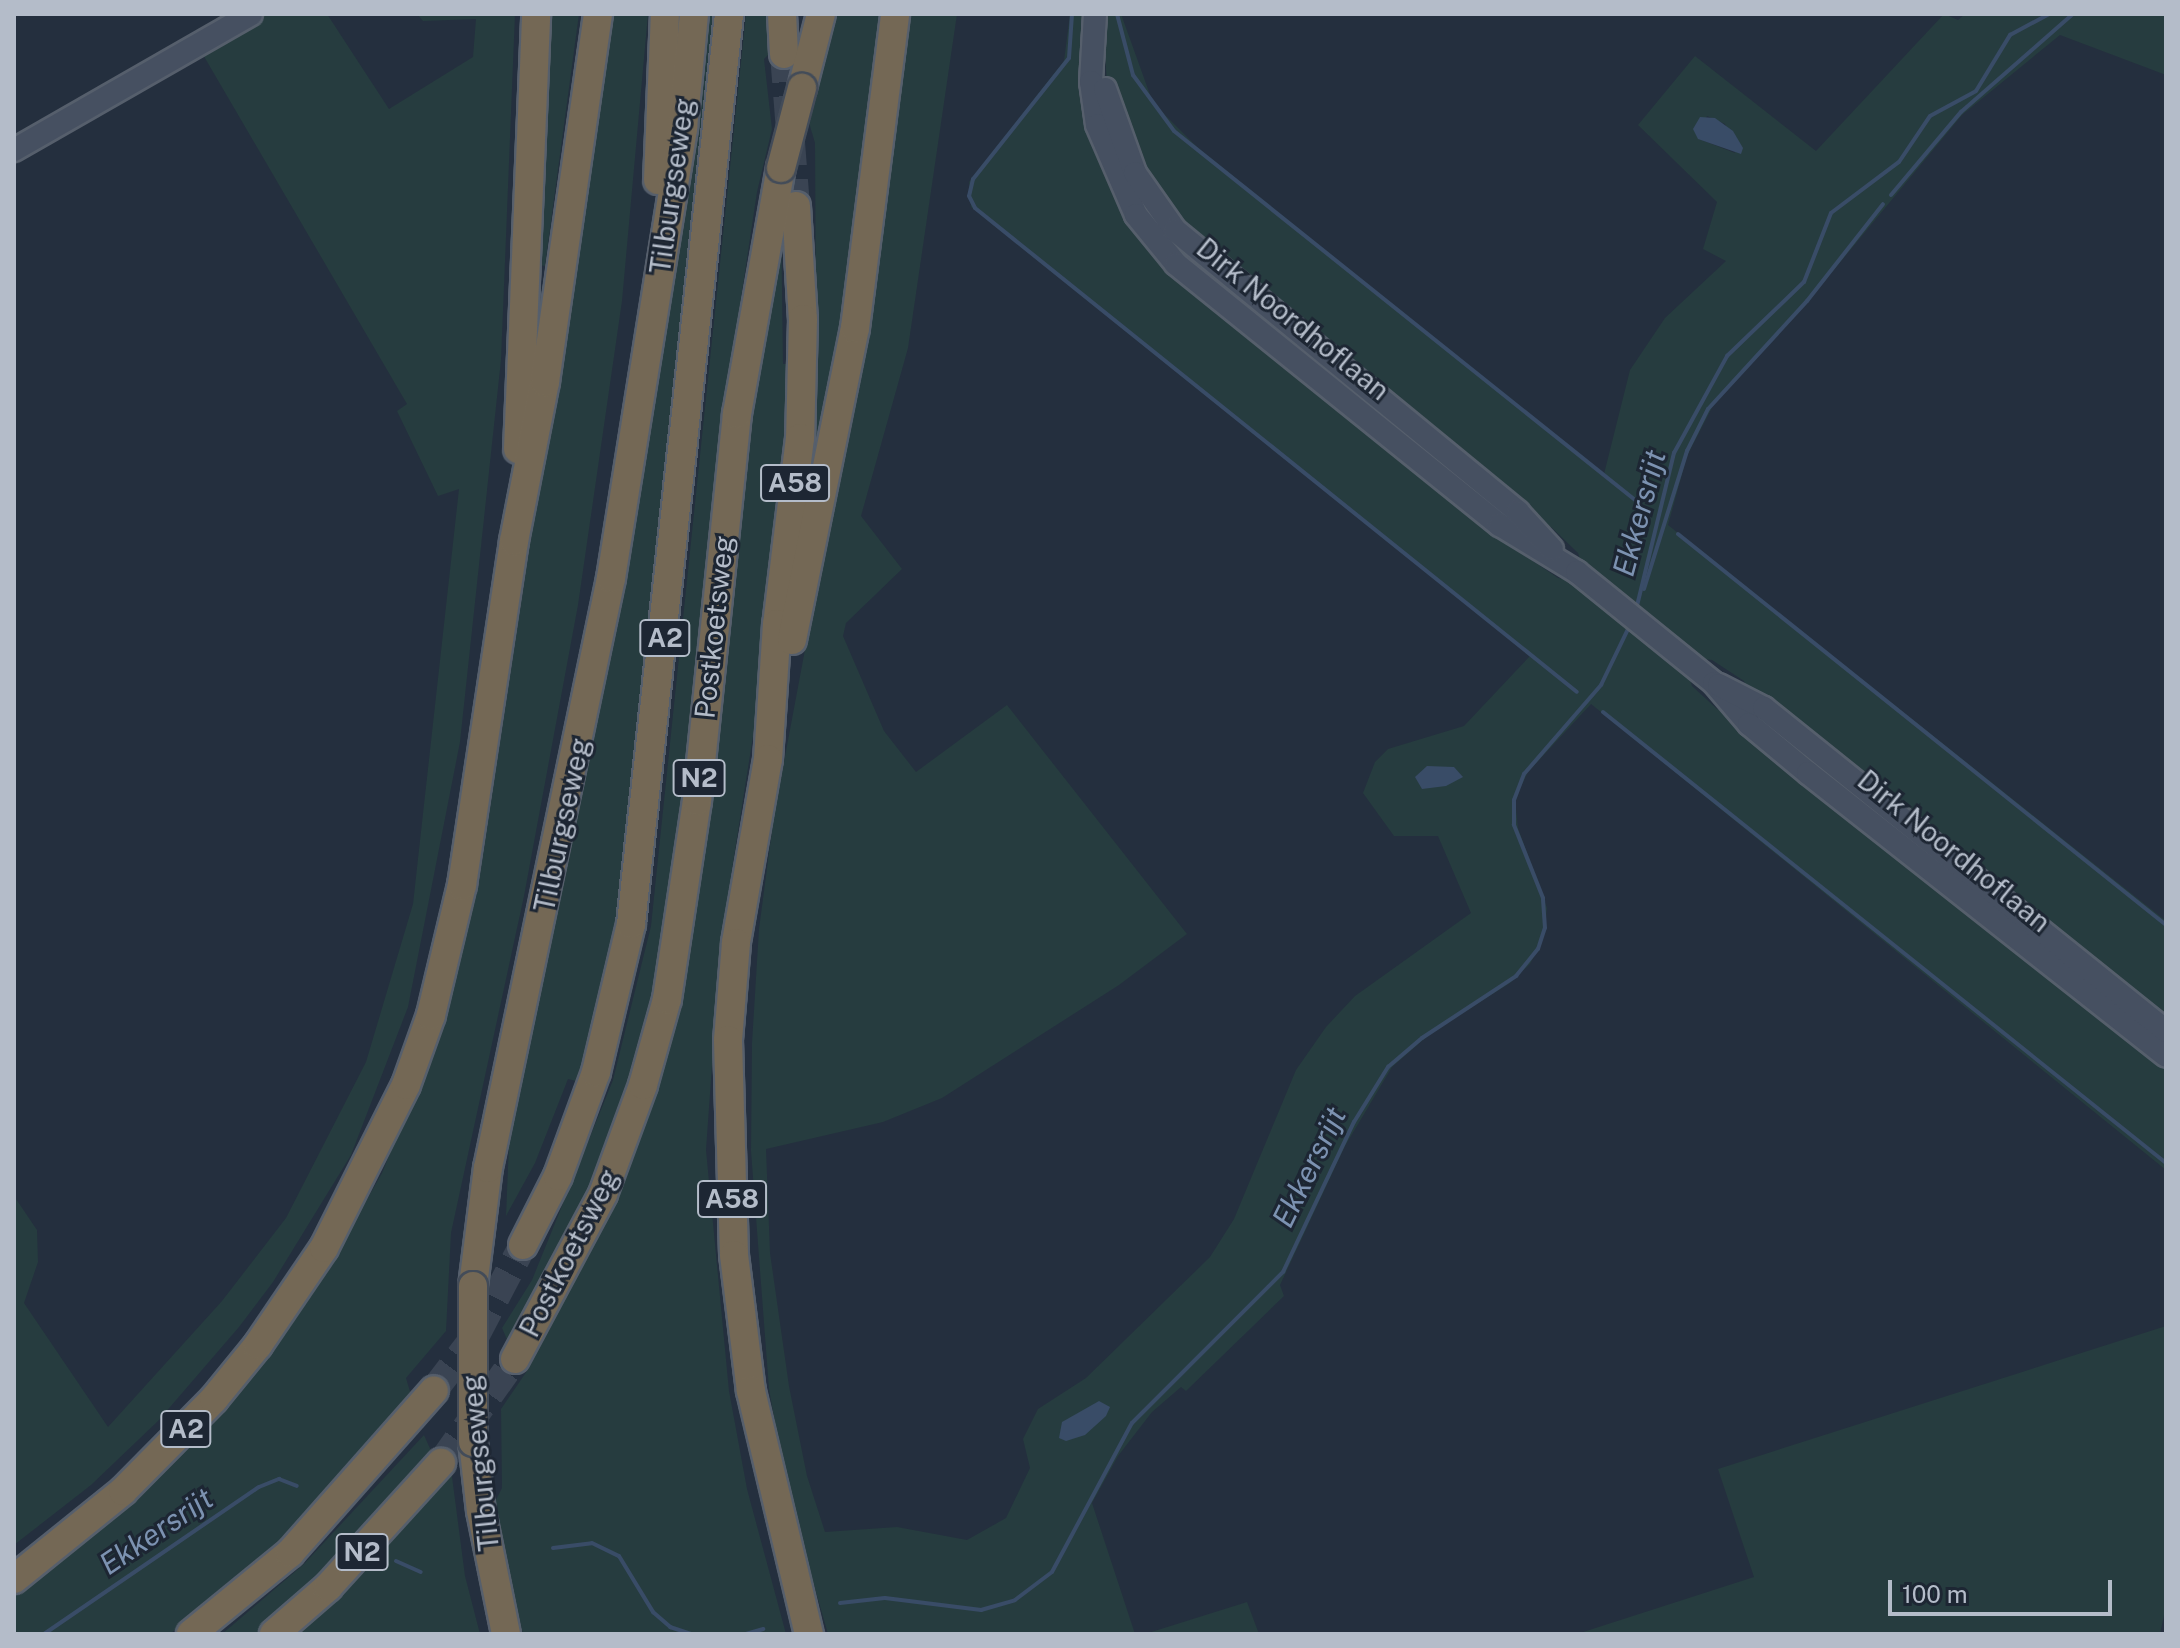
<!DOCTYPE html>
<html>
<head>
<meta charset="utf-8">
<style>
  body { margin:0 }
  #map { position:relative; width:2180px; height:1648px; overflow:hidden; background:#242f3e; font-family:"Public Sans",sans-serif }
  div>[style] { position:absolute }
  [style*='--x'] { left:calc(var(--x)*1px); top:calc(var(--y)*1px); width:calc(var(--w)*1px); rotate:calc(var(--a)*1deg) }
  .green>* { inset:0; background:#263c3f }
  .water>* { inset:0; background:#394c67 }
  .stream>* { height:4px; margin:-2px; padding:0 2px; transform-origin:2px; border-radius:2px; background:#394c67 }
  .highway-tunnel>* { height:28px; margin-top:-14px; transform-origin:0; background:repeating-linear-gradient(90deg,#3a4453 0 28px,transparent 0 42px) }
  .roads { filter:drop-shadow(2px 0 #565f6c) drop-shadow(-2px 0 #565f6c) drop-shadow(0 2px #565f6c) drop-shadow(0 -2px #565f6c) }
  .secondary>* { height:22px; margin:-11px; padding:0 11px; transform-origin:11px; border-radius:11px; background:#465061 }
  .highway>* { height:28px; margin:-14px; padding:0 14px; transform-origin:14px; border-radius:14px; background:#746855 }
  .bridges { filter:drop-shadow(2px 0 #434c59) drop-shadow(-2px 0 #434c59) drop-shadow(0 2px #434c59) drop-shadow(0 -2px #434c59) }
  .highway-bridge>* { height:28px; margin:-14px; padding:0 14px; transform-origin:14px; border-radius:14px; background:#746855 }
  span { translate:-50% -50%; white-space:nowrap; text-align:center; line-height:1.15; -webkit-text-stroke:6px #1d2633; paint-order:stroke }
  .shield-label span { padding:2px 6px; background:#1d2633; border:2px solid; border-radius:6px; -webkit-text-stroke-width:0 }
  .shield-label { font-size:26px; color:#b4bcc9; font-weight:700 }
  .street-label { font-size:28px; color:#b4bcc9 }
  .water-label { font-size:30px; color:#7c92b1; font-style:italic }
  .frame { position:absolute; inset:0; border:16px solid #b4bcc9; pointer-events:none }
  .scale { position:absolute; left:1888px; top:1580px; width:224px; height:36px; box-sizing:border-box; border:4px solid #b4bcc9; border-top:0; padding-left:10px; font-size:24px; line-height:28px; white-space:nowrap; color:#b4bcc9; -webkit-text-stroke:6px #1d2633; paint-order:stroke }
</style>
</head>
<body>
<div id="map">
  <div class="green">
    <i style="clip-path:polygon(266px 14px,327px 14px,389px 109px,473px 57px,476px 19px,423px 21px,417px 14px,515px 14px,501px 360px,460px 742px,408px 1007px,351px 1155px,273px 1282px,239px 1327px,158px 1421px,91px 1485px,14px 1545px,14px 1196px,37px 1230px,38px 1262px,24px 1303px,108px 1427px,222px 1301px,286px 1218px,366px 1062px,413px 904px,459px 489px,438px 496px,397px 411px,407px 404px,202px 53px)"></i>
    <i style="clip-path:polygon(547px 14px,579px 14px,545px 266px,540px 265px)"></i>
    <i style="clip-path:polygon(610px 14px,648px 14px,622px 301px,578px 605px,524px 896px,451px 1233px,446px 1331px,406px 1378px,412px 1398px,282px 1542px,170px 1634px,14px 1634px,14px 1590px,336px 1254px,382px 1173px,445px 1018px,478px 888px)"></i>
    <i style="clip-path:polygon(706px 14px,719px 14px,622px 922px,580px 1082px,568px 1079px,535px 1163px,506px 1216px,509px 1144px,619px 614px,655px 400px)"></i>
    <i style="clip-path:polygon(746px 14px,772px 14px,774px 49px,764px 59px,772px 129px,757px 192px,723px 418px,672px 929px,636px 1082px,595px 1192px,512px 1351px,502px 1328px,532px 1280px,613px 1080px,651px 926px)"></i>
    <i style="clip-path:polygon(829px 14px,884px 14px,861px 219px,801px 559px,816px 317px,815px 143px,807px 116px)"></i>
    <i style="clip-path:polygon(evenodd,908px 14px,957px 14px,908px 348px,861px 516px,902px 569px,846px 623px,843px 636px,884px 731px,916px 772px,1007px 705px,1187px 934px,1119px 985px,942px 1098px,883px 1122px,766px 1149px,770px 1253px,789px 1386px,807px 1476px,825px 1532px,897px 1527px,967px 1540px,1006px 1518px,1030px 1468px,1023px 1439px,1038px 1409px,1086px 1378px,1210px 1257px,1234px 1219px,1296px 1070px,1326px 1027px,1355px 996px,1471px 913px,1438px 836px,1394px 836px,1363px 793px,1375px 762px,1388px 749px,1464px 726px,1530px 656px,971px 207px,969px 182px,1064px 61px,1070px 14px,1085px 14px,1133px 217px,1524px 546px,1530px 559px,1558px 578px,1572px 580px,1583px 567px,1578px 553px,1551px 527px,1538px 526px,1204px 254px,1150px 191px,1107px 83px,1102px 14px,1121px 14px,1153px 103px,1197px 147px,1604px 474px,1630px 370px,1665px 318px,1726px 261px,1703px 249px,1717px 202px,1638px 125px,1695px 56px,1816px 151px,1944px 14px,1958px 20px,1965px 14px,2166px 14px,2166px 75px,2060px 35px,1962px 115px,1808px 301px,1717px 398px,1687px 456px,1668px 525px,2166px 921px,2166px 1025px,1749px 694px,1744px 681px,1712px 660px,1695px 658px,1687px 670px,1692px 686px,1717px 709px,1732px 713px,2166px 1061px,2166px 1170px,1591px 704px,1528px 772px,1515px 799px,1518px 828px,1547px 908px,1544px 936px,1530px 964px,1510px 983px,1431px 1033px,1392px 1067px,1345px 1146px,1280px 1285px,1284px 1296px,1186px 1391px,1181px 1387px,1152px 1412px,1118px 1456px,1092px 1503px,1135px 1634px,828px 1634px,787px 1491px,769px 1389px,751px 1151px,752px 1043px,759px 929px,774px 815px,843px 447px,908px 14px,1707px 116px,1725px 124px,1735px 153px,1699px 139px,1707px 116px)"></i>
    <i style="clip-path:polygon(781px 211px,783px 364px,796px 364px,769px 635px,721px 939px,706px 1150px,729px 1391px,747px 1489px,786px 1634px,523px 1634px,493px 1506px,502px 1488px,501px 1409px,529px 1368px,587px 1246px,617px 1199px,657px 1093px,744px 424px)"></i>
    <i style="clip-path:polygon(2166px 1326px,2166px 1606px,2160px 1634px,1577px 1634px,1754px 1577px,1718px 1469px)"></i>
    <i style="clip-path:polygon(424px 1435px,436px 1462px,323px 1578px,259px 1634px,222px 1634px,304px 1564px)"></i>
    <i style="clip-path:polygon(451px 1469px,465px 1576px,480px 1634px,299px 1634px,296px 1628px)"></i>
    <i style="clip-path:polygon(1247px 1602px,1259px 1634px,1145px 1634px)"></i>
  </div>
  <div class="water">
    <i style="clip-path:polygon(1700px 117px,1715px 118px,1733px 131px,1743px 148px,1741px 154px,1698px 139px,1693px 129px)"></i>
    <i style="clip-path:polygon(1427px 766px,1454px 767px,1463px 777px,1446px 786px,1422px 789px,1415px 777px)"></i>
    <i style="clip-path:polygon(1099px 1401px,1110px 1407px,1106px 1416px,1085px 1435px,1066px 1441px,1059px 1438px,1062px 1422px)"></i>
  </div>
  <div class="stream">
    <i style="--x:1072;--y:14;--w:44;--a:93.9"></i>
    <i style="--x:1069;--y:58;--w:154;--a:128.4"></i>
    <i style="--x:973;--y:179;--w:17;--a:103"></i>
    <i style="--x:969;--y:196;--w:13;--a:63"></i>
    <i style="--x:975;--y:208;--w:772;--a:38.8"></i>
    <i style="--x:1117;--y:14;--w:63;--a:75.3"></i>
    <i style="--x:1133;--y:75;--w:69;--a:53.8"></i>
    <i style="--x:1174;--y:131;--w:597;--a:38.67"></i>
    <i style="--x:1891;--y:195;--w:109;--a:-49.9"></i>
    <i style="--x:1961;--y:112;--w:149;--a:-41.2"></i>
    <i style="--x:1678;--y:534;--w:625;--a:38.7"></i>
    <i style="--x:1644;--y:589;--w:145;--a:-72.7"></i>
    <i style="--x:1687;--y:451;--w:47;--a:-63.4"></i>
    <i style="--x:1708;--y:409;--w:147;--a:-47.5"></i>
    <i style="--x:1807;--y:301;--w:123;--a:-51.9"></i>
    <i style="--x:1636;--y:610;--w:162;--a:-76.4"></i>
    <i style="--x:1674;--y:453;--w:111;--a:-61.3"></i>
    <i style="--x:1727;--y:356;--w:107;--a:-43.9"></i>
    <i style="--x:1804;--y:282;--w:74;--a:-68.6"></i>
    <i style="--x:1831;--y:213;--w:85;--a:-36.9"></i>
    <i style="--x:1899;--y:162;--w:55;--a:-56"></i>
    <i style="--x:1930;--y:116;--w:52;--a:-28.5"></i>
    <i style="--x:1976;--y:91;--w:66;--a:-58.7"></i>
    <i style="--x:2010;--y:35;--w:44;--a:-28.3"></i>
    <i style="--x:1603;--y:712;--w:721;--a:38.7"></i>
    <i style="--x:553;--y:1548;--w:39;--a:-7"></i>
    <i style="--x:592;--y:1543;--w:30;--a:26"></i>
    <i style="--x:619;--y:1556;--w:66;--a:58.7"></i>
    <i style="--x:653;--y:1612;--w:23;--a:41"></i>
    <i style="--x:670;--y:1627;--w:22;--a:18"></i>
    <i style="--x:396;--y:1561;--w:27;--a:24"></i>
    <i style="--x:840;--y:1603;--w:45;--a:-6.3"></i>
    <i style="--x:885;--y:1598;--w:97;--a:7.1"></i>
    <i style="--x:981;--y:1610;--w:35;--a:-16"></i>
    <i style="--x:1015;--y:1600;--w:46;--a:-37.1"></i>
    <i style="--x:1052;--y:1572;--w:169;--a:-61.8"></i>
    <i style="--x:1132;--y:1423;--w:214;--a:-45"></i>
    <i style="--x:1283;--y:1272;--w:166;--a:-64.7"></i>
    <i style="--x:1354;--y:1122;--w:65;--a:-58.3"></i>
    <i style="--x:1388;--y:1067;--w:45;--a:-40.5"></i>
    <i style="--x:1422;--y:1038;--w:113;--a:-33.4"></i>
    <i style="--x:1516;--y:976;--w:35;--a:-51"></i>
    <i style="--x:1538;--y:949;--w:22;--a:-72"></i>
    <i style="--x:1545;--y:928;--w:30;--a:-94"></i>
    <i style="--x:1543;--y:898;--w:79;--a:-111.7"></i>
    <i style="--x:1514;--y:825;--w:25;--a:-90"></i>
    <i style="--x:1514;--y:800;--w:28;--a:-69"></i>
    <i style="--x:1524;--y:774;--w:118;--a:-49.1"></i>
    <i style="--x:1601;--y:685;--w:67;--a:-64.2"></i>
    <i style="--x:44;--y:1634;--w:260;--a:-34.4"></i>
    <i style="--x:259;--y:1487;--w:22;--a:-22"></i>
    <i style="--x:279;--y:1479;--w:19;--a:21"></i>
    <i style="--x:746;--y:1634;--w:18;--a:-16"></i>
  </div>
  <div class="highway-tunnel">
    <i style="--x:784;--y:54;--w:152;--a:85.5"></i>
    <i style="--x:434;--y:1390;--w:69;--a:-52.6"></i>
    <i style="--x:476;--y:1335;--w:102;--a:-62.4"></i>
    <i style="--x:441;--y:1463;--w:128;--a:-54.6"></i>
  </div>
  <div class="roads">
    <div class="secondary">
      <i style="--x:1095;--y:14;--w:68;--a:93.4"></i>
      <i style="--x:1091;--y:82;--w:43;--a:82.1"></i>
      <i style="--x:1097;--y:125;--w:98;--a:66.6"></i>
      <i style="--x:1136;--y:215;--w:63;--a:50.8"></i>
      <i style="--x:1176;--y:264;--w:416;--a:38.9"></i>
      <i style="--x:1500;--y:525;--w:90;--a:31.4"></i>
      <i style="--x:1577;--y:572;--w:176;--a:39"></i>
      <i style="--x:1714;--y:683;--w:54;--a:49.5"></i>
      <i style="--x:1749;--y:724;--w:77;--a:39.7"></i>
      <i style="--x:1808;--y:773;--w:456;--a:38.3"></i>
      <i style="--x:1105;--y:89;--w:89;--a:70.3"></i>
      <i style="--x:1135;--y:173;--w:70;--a:54.9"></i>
      <i style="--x:1175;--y:230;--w:444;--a:39.4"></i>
      <i style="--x:1518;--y:512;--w:50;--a:47.4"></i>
      <i style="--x:14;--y:150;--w:273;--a:-29.8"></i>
      <i style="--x:1719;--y:685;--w:51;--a:27.1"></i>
      <i style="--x:1764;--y:708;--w:516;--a:38.78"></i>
    </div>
    <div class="highway">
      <i style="--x:782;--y:14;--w:40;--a:87.1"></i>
      <i style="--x:802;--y:88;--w:76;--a:-75.6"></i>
      <i style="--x:658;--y:180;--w:166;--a:-87.6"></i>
      <i style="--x:796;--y:206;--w:113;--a:86.5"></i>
      <i style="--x:803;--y:319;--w:119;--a:91.4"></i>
      <i style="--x:800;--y:438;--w:187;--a:97"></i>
      <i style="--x:777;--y:624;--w:135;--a:93.8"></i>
      <i style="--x:768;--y:759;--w:187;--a:99.9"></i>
      <i style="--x:736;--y:943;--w:97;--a:94.7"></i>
      <i style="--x:728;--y:1040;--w:215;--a:88.4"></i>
      <i style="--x:734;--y:1255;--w:137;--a:82.9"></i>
      <i style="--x:751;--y:1391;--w:250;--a:76.6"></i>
      <i style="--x:518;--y:449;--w:435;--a:-87.6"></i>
      <i style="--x:792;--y:640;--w:318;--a:-78.6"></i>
      <i style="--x:855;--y:328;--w:317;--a:-82.7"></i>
      <i style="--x:523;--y:1245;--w:77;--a:-63.1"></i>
      <i style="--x:558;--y:1176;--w:111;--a:-69.9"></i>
      <i style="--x:596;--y:1072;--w:152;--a:-76.7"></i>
      <i style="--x:631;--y:924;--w:915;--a:-83.85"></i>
      <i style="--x:473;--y:1286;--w:119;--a:-82.8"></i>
      <i style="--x:488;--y:1168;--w:603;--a:-78.22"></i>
      <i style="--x:611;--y:578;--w:456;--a:-80.9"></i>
      <i style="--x:683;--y:128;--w:115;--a:-84.5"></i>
      <i style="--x:515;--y:1359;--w:187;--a:-61.9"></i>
      <i style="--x:603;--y:1194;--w:116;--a:-69.8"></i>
      <i style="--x:643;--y:1085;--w:89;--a:-74.4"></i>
      <i style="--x:667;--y:999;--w:200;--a:-81.4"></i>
      <i style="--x:697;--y:801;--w:389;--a:-84.1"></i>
      <i style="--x:737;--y:414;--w:250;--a:-79.9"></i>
      <i style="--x:473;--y:1442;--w:69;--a:83.4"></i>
      <i style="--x:481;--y:1511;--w:126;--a:78.5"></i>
      <i style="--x:14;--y:1579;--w:140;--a:-38.9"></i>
      <i style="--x:123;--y:1491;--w:129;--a:-45.3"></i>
      <i style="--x:214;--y:1399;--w:70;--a:-50.8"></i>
      <i style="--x:258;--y:1345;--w:117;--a:-55.8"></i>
      <i style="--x:324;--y:1248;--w:182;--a:-63.3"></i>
      <i style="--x:406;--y:1085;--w:74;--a:-70.3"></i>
      <i style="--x:431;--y:1015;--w:134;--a:-76.6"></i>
      <i style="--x:462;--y:885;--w:348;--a:-81.4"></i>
      <i style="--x:514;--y:541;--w:162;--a:-79"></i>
      <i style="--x:545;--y:382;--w:372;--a:-81.8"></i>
      <i style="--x:191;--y:1634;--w:128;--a:-39.3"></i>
      <i style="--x:290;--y:1553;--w:217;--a:-48.5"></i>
      <i style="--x:274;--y:1634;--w:72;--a:-41"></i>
      <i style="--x:328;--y:1587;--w:168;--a:-47.7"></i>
    </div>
  </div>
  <div class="bridges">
    <div class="highway-bridge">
      <i style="--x:781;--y:168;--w:83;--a:-75.3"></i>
      <i style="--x:473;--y:1286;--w:156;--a:90"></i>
    </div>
  </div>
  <div class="shield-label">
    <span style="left:795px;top:483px">A58</span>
    <span style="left:665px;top:638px">A2</span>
    <span style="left:699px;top:778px">N2</span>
    <span style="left:732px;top:1199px">A58</span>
    <span style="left:186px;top:1429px">A2</span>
    <span style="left:362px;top:1552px">N2</span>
  </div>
  <div class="street-label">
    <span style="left:672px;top:186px;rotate:-82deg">Tilburgseweg</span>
    <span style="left:1293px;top:319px;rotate:39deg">Dirk Noordhoflaan</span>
    <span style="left:714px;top:627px;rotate:-84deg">Postkoetsweg</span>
    <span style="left:562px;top:825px;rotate:-78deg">Tilburgseweg</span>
    <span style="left:1954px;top:851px;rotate:39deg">Dirk Noordhoflaan</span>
    <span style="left:569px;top:1253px;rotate:-63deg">Postkoetsweg</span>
    <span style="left:480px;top:1463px;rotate:-96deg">Tilburgseweg</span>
  </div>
  <div class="water-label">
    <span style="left:1639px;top:513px;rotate:-75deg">Ekkersrijt</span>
    <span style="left:1309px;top:1167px;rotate:-64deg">Ekkersrijt</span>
    <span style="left:156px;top:1531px;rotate:-34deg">Ekkersrijt</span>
  </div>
  <div class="frame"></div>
  <div class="scale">100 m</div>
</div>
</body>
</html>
